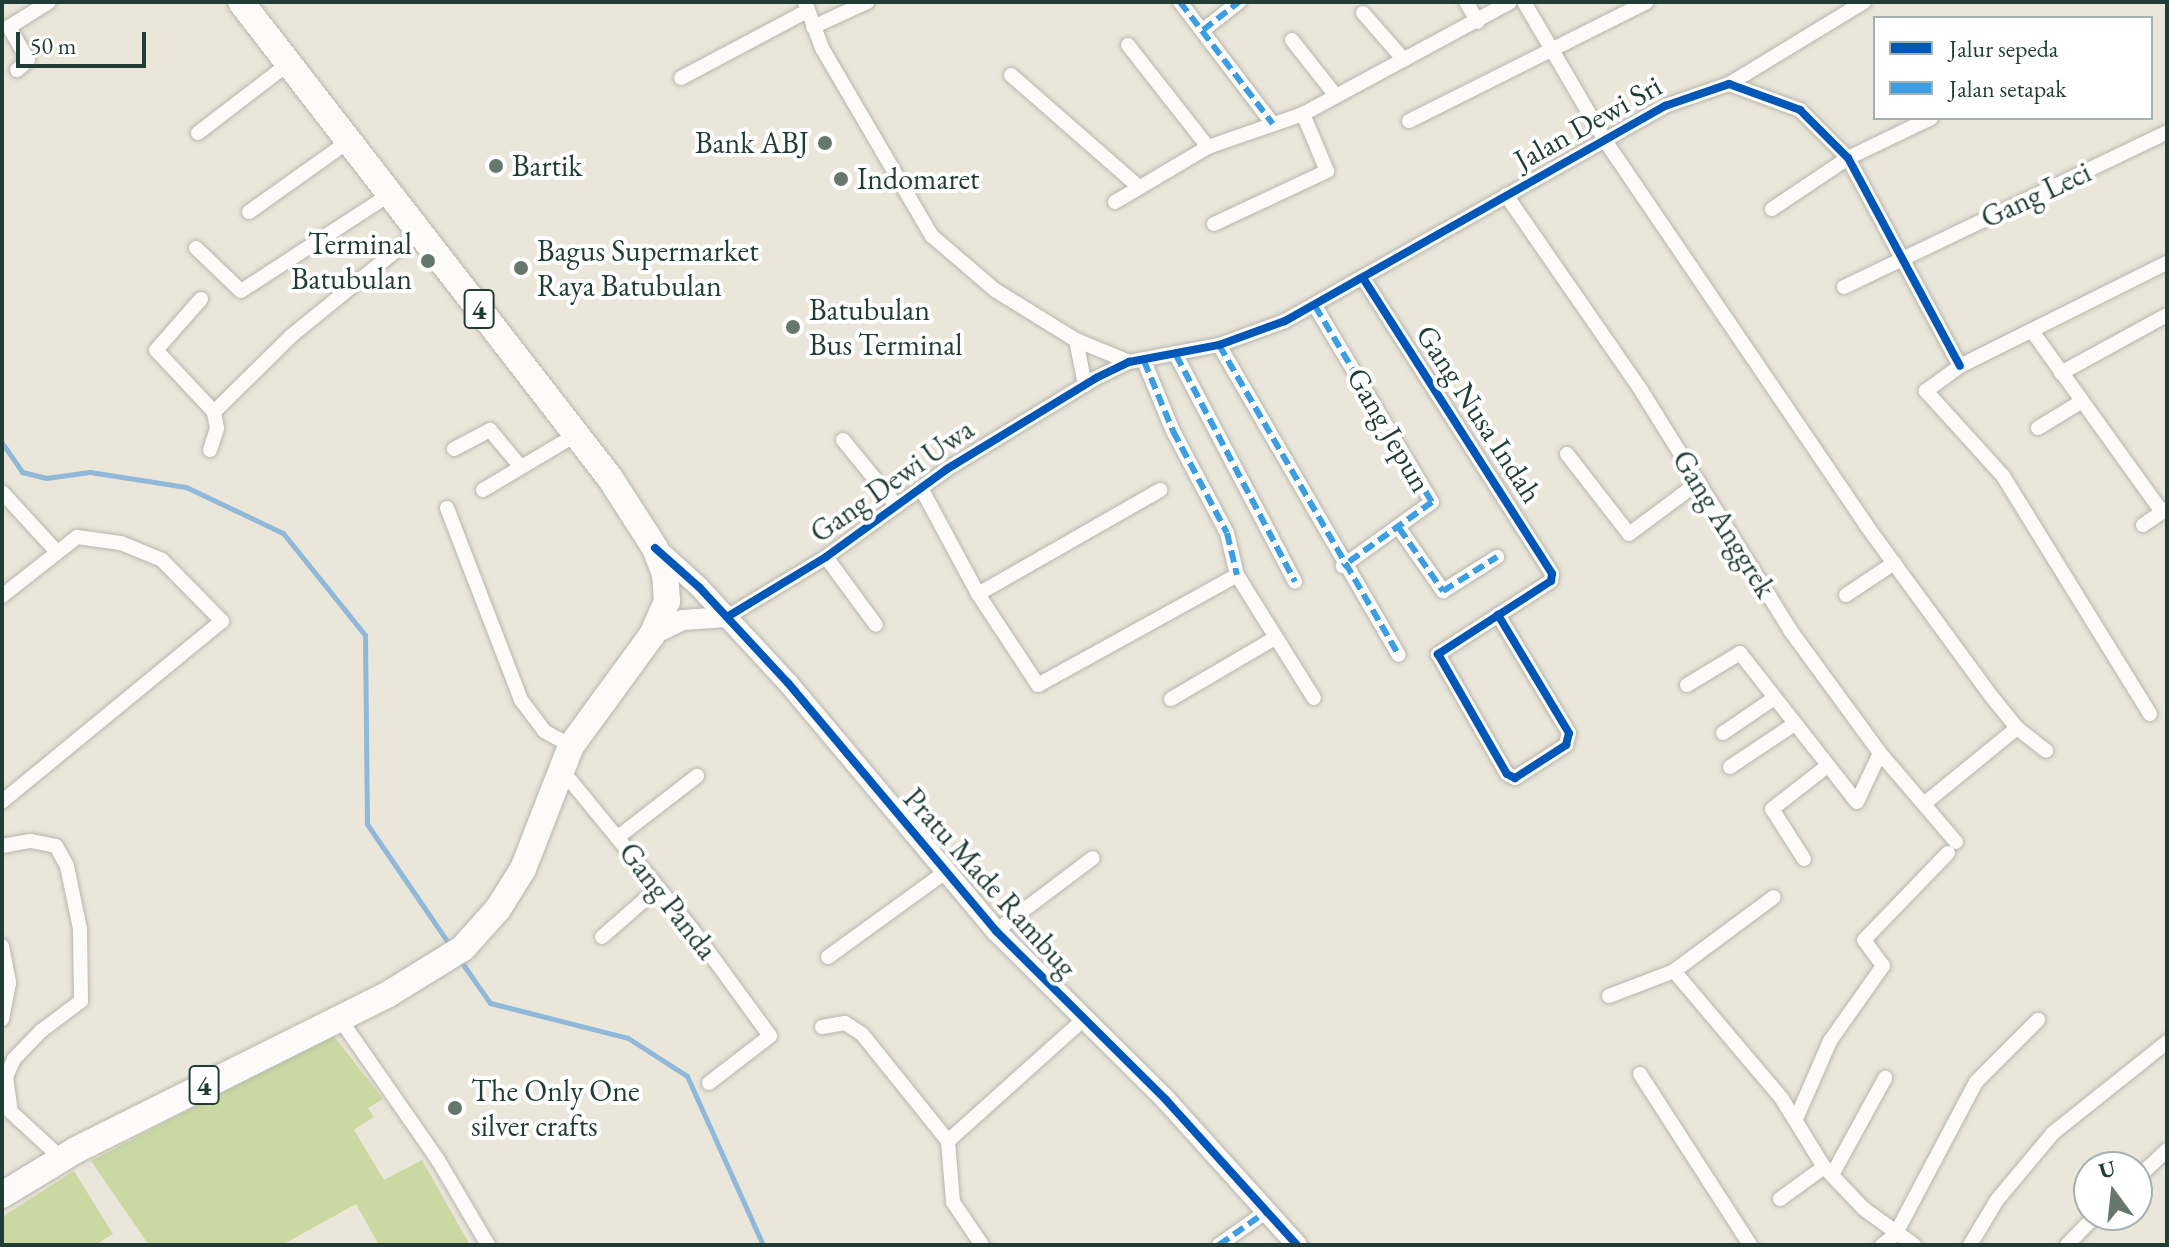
<!DOCTYPE html>
<html>
<head>
<meta charset="utf-8">
<style>
	body { margin:0 }
	#map { position:relative; width:2169px; height:1247px; overflow:hidden; background:#ebe6da; font-family:"EB Garamond",serif }
	div>[style] { position:absolute }
	[style*='--x'] { left:calc(var(--x)*1px); top:calc(var(--y)*1px); width:calc(var(--w)*1px); rotate:calc(var(--a)*1deg) }
	.green>* { inset:0; background:#cbd8a1 }
	.stream>* { height:5px; margin:-2.5px; padding:0 2.5px; transform-origin:2.5px; border-radius:2.5px; background:#8fb8d9 }
	.roads { filter:drop-shadow(0 0 2px #b6b6ad) drop-shadow(0 0 2px #b6b6ad) }
	.street>* { height:14px; margin:-7px; padding:0 7px; transform-origin:7px; border-radius:7px; background:#fcfbf9 }
	.secondary>* { height:20px; margin:-10px; padding:0 10px; transform-origin:10px; border-radius:10px; background:#fcfbf9 }
	.highway>* { height:26px; margin:-13px; padding:0 13px; transform-origin:13px; border-radius:13px; background:#fcfbf9 }
	.quiet>* { height:6px; margin-top:-3px; transform-origin:0; background:repeating-linear-gradient(90deg,#3c9ee2 0 12px,transparent 0 18px) }
	.cycleway>* { height:8px; margin:-4px; padding:0 4px; transform-origin:4px; border-radius:4px; background:#0057b8 }
	.dots>* { width:22px; height:22px; translate:-50% -50%; box-sizing:border-box; border:4px solid #fff; border-radius:50% }
	span { translate:-50% -50%; white-space:nowrap; text-align:center; line-height:1.15; -webkit-text-stroke:8px #fff; paint-order:stroke }
	.shield-label span { padding:2px 6px; background:#fff; border:2px solid; border-radius:6px; -webkit-text-stroke-width:0 }
	.shield-label { font-size:28px; color:#1f3d34; font-weight:700 }
	.street-label { font-size:30px; color:#1f3d34 }
	.poi-label { font-size:30px; color:#1f3d34 }
	.right { translate:-100% -50%; text-align:right }
	.left { translate:0 -50%; text-align:left }
	.frame { position:absolute; inset:0; border:4px solid #1f3d34; pointer-events:none }
	.legend { position:absolute; left:1873px; top:16px; width:280px; height:104px; box-sizing:border-box; background:#fff; border:2px solid #a5b1ae; margin:0; padding:10px 14px; list-style:none; font-size:24px; color:#1f3d34 }
	.legend li { display:flex; align-items:center; gap:16px; height:40px }
	.legend b { width:40px; border:2px solid #a5b1ae }
	.north { position:absolute; left:2073px; top:1151px; width:80px; height:80px; box-sizing:border-box; background:#fff; border:2px solid #a5b1ae; border-radius:50%; rotate:345deg; font-size:22px; font-weight:700; line-height:32px; text-align:center; color:#1f3d34 }
	.north::after { content:''; display:block; margin:auto; width:28px; height:36px; background:#66786e; clip-path:polygon(50% 0,100% 100%,50% 72%,0 100%) }
	.scale { position:absolute; left:16px; top:32px; width:130px; height:36px; box-sizing:border-box; border:4px solid #1f3d34; border-top:0; padding-left:10px; font-size:24px; line-height:28px; white-space:nowrap; color:#1f3d34; -webkit-text-stroke:6px #fff; paint-order:stroke }
</style>
</head>
<body>
<div id="map">
	<div class="green">
		<div style="clip-path:polygon(333px 1035px,383px 1099px,368px 1108px,374px 1117px,354px 1130px,384px 1180px,422px 1160px,470px 1245px,379px 1245px,356px 1204px,282px 1245px,149px 1245px,91px 1161px)"></div>
		<div style="clip-path:polygon(74px 1171px,113px 1234px,95px 1245px,2px 1245px,2px 1217px)"></div>
	</div>
	<div class="stream">
		<div style="--x:2;--y:443;--w:35;--a:55"></div>
		<div style="--x:22;--y:472;--w:25;--a:14"></div>
		<div style="--x:46;--y:478;--w:44;--a:-7.8"></div>
		<div style="--x:90;--y:472;--w:97;--a:8.9"></div>
		<div style="--x:186;--y:487;--w:107;--a:25.4"></div>
		<div style="--x:283;--y:533;--w:131;--a:51.2"></div>
		<div style="--x:365;--y:635;--w:189;--a:89.4"></div>
		<div style="--x:367;--y:824;--w:147;--a:55.6"></div>
		<div style="--x:460;--y:960;--w:52;--a:55.1"></div>
		<div style="--x:490;--y:1003;--w:142;--a:14.2"></div>
		<div style="--x:628;--y:1038;--w:70;--a:32.8"></div>
		<div style="--x:687;--y:1076;--w:185;--a:65.8"></div>
	</div>
	<div class="roads">
		<div class="street">
			<div style="--x:805;--y:2;--w:49;--a:69.7"></div>
			<div style="--x:822;--y:48;--w:218;--a:59.7"></div>
			<div style="--x:932;--y:236;--w:83;--a:40.6"></div>
			<div style="--x:995;--y:290;--w:95;--a:31.7"></div>
			<div style="--x:1076;--y:340;--w:57;--a:22.5"></div>
			<div style="--x:1180;--y:2;--w:153;--a:52.7"></div>
			<div style="--x:1466;--y:2;--w:23;--a:59"></div>
			<div style="--x:1524;--y:2;--w:159;--a:59.7"></div>
			<div style="--x:1604;--y:139;--w:467;--a:55.8"></div>
			<div style="--x:1866;--y:525;--w:213;--a:53.8"></div>
			<div style="--x:1992;--y:697;--w:40;--a:51"></div>
			<div style="--x:2017;--y:728;--w:37;--a:38"></div>
			<div style="--x:1363;--y:13;--w:62;--a:48.9"></div>
			<div style="--x:813;--y:27;--w:60;--a:-24.8"></div>
			<div style="--x:1203;--y:30;--w:46;--a:-37.9"></div>
			<div style="--x:1292;--y:40;--w:71;--a:51.8"></div>
			<div style="--x:1128;--y:45;--w:130;--a:51.9"></div>
			<div style="--x:17;--y:70;--w:15;--a:-42"></div>
			<div style="--x:28;--y:60;--w:38;--a:-120"></div>
			<div style="--x:9;--y:27;--w:47;--a:-32"></div>
			<div style="--x:1011;--y:75;--w:170;--a:41.2"></div>
			<div style="--x:681;--y:78;--w:143;--a:-28"></div>
			<div style="--x:1729;--y:84;--w:158;--a:-31.3"></div>
			<div style="--x:1409;--y:121;--w:266;--a:-26.6"></div>
			<div style="--x:198;--y:133;--w:113;--a:-37.5"></div>
			<div style="--x:1506;--y:195;--w:234;--a:55.3"></div>
			<div style="--x:1639;--y:387;--w:286;--a:58.1"></div>
			<div style="--x:1790;--y:630;--w:152;--a:53.8"></div>
			<div style="--x:1880;--y:753;--w:117;--a:49.5"></div>
			<div style="--x:1115;--y:202;--w:108;--a:-30.6"></div>
			<div style="--x:1208;--y:147;--w:101;--a:-19.2"></div>
			<div style="--x:1303;--y:114;--w:235;--a:-28.4"></div>
			<div style="--x:1772;--y:209;--w:92;--a:-33.9"></div>
			<div style="--x:1848;--y:158;--w:92;--a:-25.7"></div>
			<div style="--x:249;--y:212;--w:123;--a:-35.4"></div>
			<div style="--x:1214;--y:224;--w:125;--a:-25.1"></div>
			<div style="--x:1327;--y:171;--w:62;--a:-112.8"></div>
			<div style="--x:196;--y:248;--w:62;--a:43.7"></div>
			<div style="--x:241;--y:291;--w:176;--a:-33"></div>
			<div style="--x:1363;--y:278;--w:351;--a:57.4"></div>
			<div style="--x:1552;--y:574;--w:7;--a:98"></div>
			<div style="--x:1551;--y:581;--w:135;--a:147.1"></div>
			<div style="--x:1438;--y:654;--w:138;--a:60.1"></div>
			<div style="--x:1507;--y:774;--w:9;--a:27"></div>
			<div style="--x:1515;--y:778;--w:61;--a:-32.9"></div>
			<div style="--x:1566;--y:745;--w:12;--a:-76"></div>
			<div style="--x:1569;--y:733;--w:138;--a:-121"></div>
			<div style="--x:1844;--y:287;--w:358;--a:-25.6"></div>
			<div style="--x:201;--y:299;--w:68;--a:131.4"></div>
			<div style="--x:156;--y:350;--w:85;--a:46.9"></div>
			<div style="--x:214;--y:412;--w:108;--a:-44.6"></div>
			<div style="--x:291;--y:336;--w:166;--a:-39.1"></div>
			<div style="--x:1315;--y:306;--w:228;--a:59.2"></div>
			<div style="--x:1432;--y:502;--w:110;--a:144.3"></div>
			<div style="--x:2032;--y:331;--w:223;--a:54.3"></div>
			<div style="--x:1076;--y:340;--w:46;--a:78.7"></div>
			<div style="--x:1219;--y:345;--w:358;--a:59.9"></div>
			<div style="--x:1176;--y:355;--w:256;--a:62.3"></div>
			<div style="--x:1144;--y:361;--w:76;--a:67.5"></div>
			<div style="--x:1173;--y:431;--w:115;--a:62.1"></div>
			<div style="--x:1227;--y:533;--w:43;--a:76.6"></div>
			<div style="--x:2061;--y:373;--w:121;--a:-28.7"></div>
			<div style="--x:2038;--y:428;--w:50;--a:-31.2"></div>
			<div style="--x:843;--y:440;--w:85;--a:50.7"></div>
			<div style="--x:454;--y:449;--w:41;--a:-27.8"></div>
			<div style="--x:490;--y:430;--w:47;--a:50.2"></div>
			<div style="--x:210;--y:450;--w:23;--a:-72"></div>
			<div style="--x:217;--y:428;--w:16;--a:-101"></div>
			<div style="--x:1567;--y:454;--w:101;--a:52.2"></div>
			<div style="--x:1629;--y:534;--w:87;--a:-36.6"></div>
			<div style="--x:921;--y:488;--w:120;--a:61.7"></div>
			<div style="--x:978;--y:594;--w:210;--a:-29.7"></div>
			<div style="--x:483;--y:490;--w:109;--a:-30.8"></div>
			<div style="--x:2;--y:492;--w:80;--a:47.5"></div>
			<div style="--x:447;--y:508;--w:206;--a:68.9"></div>
			<div style="--x:521;--y:700;--w:39;--a:53"></div>
			<div style="--x:544;--y:731;--w:31;--a:29"></div>
			<div style="--x:2143;--y:525;--w:29;--a:-34"></div>
			<div style="--x:1399;--y:528;--w:77;--a:55.1"></div>
			<div style="--x:1443;--y:591;--w:64;--a:-32.2"></div>
			<div style="--x:826;--y:557;--w:84;--a:53.7"></div>
			<div style="--x:978;--y:594;--w:109;--a:56.6"></div>
			<div style="--x:1038;--y:685;--w:227;--a:-28.9"></div>
			<div style="--x:1237;--y:575;--w:145;--a:58"></div>
			<div style="--x:1846;--y:595;--w:58;--a:-33.7"></div>
			<div style="--x:2;--y:596;--w:95;--a:-38.2"></div>
			<div style="--x:77;--y:537;--w:44;--a:7.8"></div>
			<div style="--x:121;--y:543;--w:44;--a:22.5"></div>
			<div style="--x:162;--y:560;--w:86;--a:45.5"></div>
			<div style="--x:222;--y:621;--w:285;--a:140.6"></div>
			<div style="--x:727;--y:617;--w:116;--a:-31.2"></div>
			<div style="--x:826;--y:557;--w:150;--a:-36"></div>
			<div style="--x:947;--y:469;--w:175;--a:-31.4"></div>
			<div style="--x:1096;--y:378;--w:37;--a:-26"></div>
			<div style="--x:1129;--y:362;--w:92;--a:-10.7"></div>
			<div style="--x:1219;--y:345;--w:70;--a:-20"></div>
			<div style="--x:1285;--y:321;--w:437;--a:-29.5"></div>
			<div style="--x:1665;--y:106;--w:68;--a:-19"></div>
			<div style="--x:1729;--y:84;--w:76;--a:20.1"></div>
			<div style="--x:1800;--y:110;--w:68;--a:45"></div>
			<div style="--x:1848;--y:158;--w:236;--a:61.7"></div>
			<div style="--x:1687;--y:685;--w:62;--a:-31.1"></div>
			<div style="--x:1740;--y:653;--w:189;--a:51.9"></div>
			<div style="--x:1857;--y:802;--w:54;--a:-64.9"></div>
			<div style="--x:1171;--y:699;--w:121;--a:-30.4"></div>
			<div style="--x:2150;--y:714;--w:280;--a:-121.7"></div>
			<div style="--x:2003;--y:476;--w:115;--a:-132.2"></div>
			<div style="--x:1926;--y:391;--w:42;--a:-36.3"></div>
			<div style="--x:1960;--y:366;--w:231;--a:-26.5"></div>
			<div style="--x:1723;--y:733;--w:60;--a:-34.2"></div>
			<div style="--x:1730;--y:767;--w:76;--a:-33.7"></div>
			<div style="--x:561;--y:769;--w:207;--a:50.7"></div>
			<div style="--x:692;--y:929;--w:132;--a:53.9"></div>
			<div style="--x:770;--y:1036;--w:77;--a:142.4"></div>
			<div style="--x:1924;--y:804;--w:120;--a:-39.3"></div>
			<div style="--x:618;--y:837;--w:100;--a:-37.7"></div>
			<div style="--x:2;--y:846;--w:29;--a:-10"></div>
			<div style="--x:31;--y:841;--w:25;--a:11"></div>
			<div style="--x:56;--y:846;--w:23;--a:61"></div>
			<div style="--x:67;--y:866;--w:64;--a:78.3"></div>
			<div style="--x:80;--y:929;--w:72;--a:89.2"></div>
			<div style="--x:81;--y:1001;--w:50;--a:143.1"></div>
			<div style="--x:41;--y:1031;--w:39;--a:134"></div>
			<div style="--x:14;--y:1059;--w:20;--a:114"></div>
			<div style="--x:6;--y:1077;--w:35;--a:82"></div>
			<div style="--x:11;--y:1112;--w:68;--a:42.6"></div>
			<div style="--x:1804;--y:859;--w:59;--a:-122.6"></div>
			<div style="--x:1772;--y:809;--w:68;--a:-37.9"></div>
			<div style="--x:996;--y:931;--w:121;--a:-37"></div>
			<div style="--x:602;--y:937;--w:74;--a:-41.2"></div>
			<div style="--x:2;--y:946;--w:38;--a:79"></div>
			<div style="--x:9;--y:983;--w:37;--a:101"></div>
			<div style="--x:828;--y:957;--w:143;--a:-35.9"></div>
			<div style="--x:1674;--y:971;--w:167;--a:49.8"></div>
			<div style="--x:1782;--y:1099;--w:80;--a:58.3"></div>
			<div style="--x:1824;--y:1167;--w:58;--a:46.4"></div>
			<div style="--x:1864;--y:1209;--w:62;--a:35.8"></div>
			<div style="--x:1609;--y:996;--w:70;--a:-21"></div>
			<div style="--x:1674;--y:971;--w:124;--a:-36.5"></div>
			<div style="--x:340;--y:1019;--w:172;--a:55.2"></div>
			<div style="--x:438;--y:1160;--w:99;--a:59.5"></div>
			<div style="--x:822;--y:1027;--w:23;--a:-10"></div>
			<div style="--x:845;--y:1023;--w:20;--a:33"></div>
			<div style="--x:862;--y:1034;--w:137;--a:51.2"></div>
			<div style="--x:1640;--y:1074;--w:203;--a:57.2"></div>
			<div style="--x:1796;--y:1119;--w:85;--a:-66.4"></div>
			<div style="--x:1830;--y:1041;--w:92;--a:-54.8"></div>
			<div style="--x:1883;--y:966;--w:32;--a:-126"></div>
			<div style="--x:1864;--y:940;--w:121;--a:-46"></div>
			<div style="--x:1832;--y:1175;--w:111;--a:-61.3"></div>
			<div style="--x:2137;--y:1178;--w:41;--a:-43"></div>
			<div style="--x:1780;--y:1199;--w:54;--a:-36"></div>
			<div style="--x:982;--y:1245;--w:52;--a:-124"></div>
			<div style="--x:953;--y:1202;--w:61;--a:-94.7"></div>
			<div style="--x:948;--y:1141;--w:181;--a:-41.9"></div>
			<div style="--x:1219;--y:1245;--w:59;--a:-35.3"></div>
			<div style="--x:1882;--y:1245;--w:16;--a:-38"></div>
			<div style="--x:1895;--y:1235;--w:173;--a:-62.1"></div>
			<div style="--x:1976;--y:1082;--w:88;--a:-45"></div>
			<div style="--x:1970;--y:1245;--w:52;--a:-59"></div>
			<div style="--x:1997;--y:1200;--w:87;--a:-50.1"></div>
			<div style="--x:2053;--y:1133;--w:146;--a:-38.6"></div>
			<div style="--x:2067;--y:1245;--w:42;--a:-46"></div>
		</div>
		<div class="secondary">
			<div style="--x:656;--y:548;--w:58;--a:42.2"></div>
			<div style="--x:699;--y:587;--w:131;--a:47.2"></div>
			<div style="--x:788;--y:683;--w:324;--a:50"></div>
			<div style="--x:996;--y:931;--w:240;--a:44.8"></div>
			<div style="--x:1166;--y:1100;--w:195;--a:47.9"></div>
			<div style="--x:652;--y:635;--w:34;--a:-26"></div>
			<div style="--x:683;--y:620;--w:44;--a:-3.9"></div>
		</div>
		<div class="highway">
			<div style="--x:2;--y:1195;--w:87;--a:-31.3"></div>
			<div style="--x:76;--y:1150;--w:347;--a:-26.5"></div>
			<div style="--x:387;--y:995;--w:89;--a:-31.7"></div>
			<div style="--x:463;--y:948;--w:52;--a:-48.1"></div>
			<div style="--x:498;--y:909;--w:47;--a:-58"></div>
			<div style="--x:523;--y:869;--w:132;--a:-68.7"></div>
			<div style="--x:571;--y:746;--w:137;--a:-53.9"></div>
			<div style="--x:652;--y:635;--w:37;--a:-66"></div>
			<div style="--x:667;--y:601;--w:27;--a:-94"></div>
			<div style="--x:665;--y:574;--w:28;--a:-111"></div>
			<div style="--x:655;--y:548;--w:83;--a:-122.7"></div>
			<div style="--x:610;--y:478;--w:602;--a:-127.78"></div>
		</div>
	</div>
	<div class="quiet">
		<div style="--x:1180;--y:2;--w:153;--a:52.7"></div>
		<div style="--x:1203;--y:30;--w:46;--a:-37.9"></div>
		<div style="--x:1315;--y:306;--w:228;--a:59.2"></div>
		<div style="--x:1432;--y:502;--w:110;--a:144.3"></div>
		<div style="--x:1219;--y:345;--w:358;--a:59.9"></div>
		<div style="--x:1176;--y:355;--w:256;--a:62.3"></div>
		<div style="--x:1144;--y:361;--w:76;--a:67.5"></div>
		<div style="--x:1173;--y:431;--w:115;--a:62.1"></div>
		<div style="--x:1227;--y:533;--w:43;--a:76.6"></div>
		<div style="--x:1399;--y:528;--w:77;--a:55.1"></div>
		<div style="--x:1443;--y:591;--w:64;--a:-32.2"></div>
		<div style="--x:1219;--y:1245;--w:59;--a:-35.3"></div>
	</div>
	<div class="cycleway">
		<div style="--x:1363;--y:278;--w:351;--a:57.4"></div>
		<div style="--x:1552;--y:574;--w:7;--a:98"></div>
		<div style="--x:1551;--y:581;--w:135;--a:147.1"></div>
		<div style="--x:1438;--y:654;--w:138;--a:60.1"></div>
		<div style="--x:1507;--y:774;--w:9;--a:27"></div>
		<div style="--x:1515;--y:778;--w:61;--a:-32.9"></div>
		<div style="--x:1566;--y:745;--w:12;--a:-76"></div>
		<div style="--x:1569;--y:733;--w:138;--a:-121"></div>
		<div style="--x:655;--y:548;--w:59;--a:41.6"></div>
		<div style="--x:699;--y:587;--w:131;--a:47.2"></div>
		<div style="--x:788;--y:683;--w:324;--a:50"></div>
		<div style="--x:996;--y:931;--w:240;--a:44.8"></div>
		<div style="--x:1166;--y:1100;--w:195;--a:47.9"></div>
		<div style="--x:727;--y:617;--w:116;--a:-31.2"></div>
		<div style="--x:826;--y:557;--w:150;--a:-36"></div>
		<div style="--x:947;--y:469;--w:175;--a:-31.4"></div>
		<div style="--x:1096;--y:378;--w:37;--a:-26"></div>
		<div style="--x:1129;--y:362;--w:92;--a:-10.7"></div>
		<div style="--x:1219;--y:345;--w:70;--a:-20"></div>
		<div style="--x:1285;--y:321;--w:437;--a:-29.5"></div>
		<div style="--x:1665;--y:106;--w:68;--a:-19"></div>
		<div style="--x:1729;--y:84;--w:76;--a:20.1"></div>
		<div style="--x:1800;--y:110;--w:68;--a:45"></div>
		<div style="--x:1848;--y:158;--w:236;--a:61.7"></div>
	</div>
	<div class="dots">
		<div style="left:825px;top:143px;background:#66786e"></div>
		<div style="left:496px;top:166px;background:#66786e"></div>
		<div style="left:841px;top:179px;background:#66786e"></div>
		<div style="left:428px;top:261px;background:#66786e"></div>
		<div style="left:521px;top:268px;background:#66786e"></div>
		<div style="left:793px;top:327px;background:#66786e"></div>
		<div style="left:455px;top:1108px;background:#66786e"></div>
	</div>
	<div class="shield-label">
		<span style="left:479px;top:309px">4</span>
		<span style="left:204px;top:1085px">4</span>
	</div>
	<div class="street-label">
		<span style="left:1588px;top:123px;rotate:-29deg">Jalan Dewi Sri</span>
		<span style="left:2036px;top:195px;rotate:-25deg">Gang Leci</span>
		<span style="left:1479px;top:414px;rotate:57deg">Gang Nusa Indah</span>
		<span style="left:1389px;top:430px;rotate:60deg">Gang Jepun</span>
		<span style="left:892px;top:481px;rotate:-35deg">Gang Dewi Uwa</span>
		<span style="left:1724px;top:524px;rotate:58deg">Gang Anggrek</span>
		<span style="left:990px;top:883px;rotate:48deg">Pratu Made Rambug</span>
		<span style="left:668px;top:901px;rotate:52deg">Gang Panda</span>
	</div>
	<div class="poi-label">
		<span class="right" style="left:809px;top:143px">Bank ABJ</span>
		<span class="left" style="left:512px;top:166px">Bartik</span>
		<span class="left" style="left:857px;top:179px">Indomaret</span>
		<span class="right" style="left:412px;top:261px">Terminal<br>Batubulan</span>
		<span class="left" style="left:537px;top:268px">Bagus Supermarket<br>Raya Batubulan</span>
		<span class="left" style="left:809px;top:327px">Batubulan<br>Bus Terminal</span>
		<span class="left" style="left:471px;top:1108px">The Only One<br>silver crafts</span>
	</div>
	<div class="frame"></div>
	<ul class="legend">
	<li><b style="height:10px;background:#0057b8"></b>Jalur sepeda</li>
	<li><b style="height:10px;background:#3c9ee2"></b>Jalan setapak</li>
	</ul>
	<div class="north">U</div>
	<div class="scale">50 m</div>
</div>
</body>
</html>
